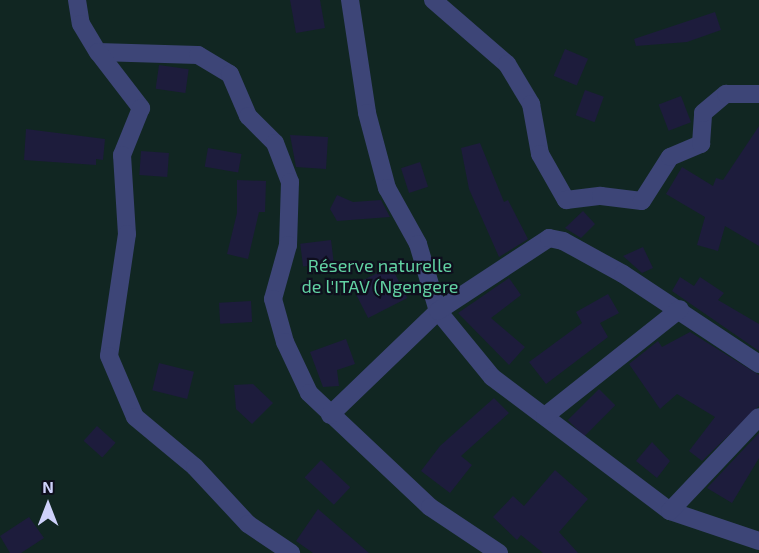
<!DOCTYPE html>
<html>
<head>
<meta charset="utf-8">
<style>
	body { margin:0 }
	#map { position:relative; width:759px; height:553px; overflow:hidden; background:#0e0e1d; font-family:"Exo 2",sans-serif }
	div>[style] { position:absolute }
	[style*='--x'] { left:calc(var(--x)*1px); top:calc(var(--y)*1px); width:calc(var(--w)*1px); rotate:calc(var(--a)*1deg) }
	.green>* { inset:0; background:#112622; transform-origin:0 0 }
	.building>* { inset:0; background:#1d1c3c; transform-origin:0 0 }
	.minor>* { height:18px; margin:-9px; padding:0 9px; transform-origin:9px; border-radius:9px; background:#3d4577 }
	span { translate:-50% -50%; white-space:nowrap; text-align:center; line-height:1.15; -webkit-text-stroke:4.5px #0e0e1d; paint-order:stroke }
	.park-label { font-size:18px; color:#62d2a3 }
	.north { position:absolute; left:18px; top:475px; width:60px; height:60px; -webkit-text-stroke:4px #0e0e1d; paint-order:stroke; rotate:0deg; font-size:16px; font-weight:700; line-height:24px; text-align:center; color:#ced1fa }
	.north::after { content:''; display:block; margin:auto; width:21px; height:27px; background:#ced1fa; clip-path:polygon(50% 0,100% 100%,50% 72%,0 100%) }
</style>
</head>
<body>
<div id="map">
	<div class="green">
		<div style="left:0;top:0;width:759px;height:553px"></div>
	</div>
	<div class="building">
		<div style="clip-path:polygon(290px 0,320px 0,325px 28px,296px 33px)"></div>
		<div style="clip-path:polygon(715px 12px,721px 30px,687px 42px,636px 46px,634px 39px)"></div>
		<div style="left:565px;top:49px;width:25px;height:29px;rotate:23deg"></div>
		<div style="left:159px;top:65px;width:30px;height:24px;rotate:8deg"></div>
		<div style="left:585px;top:90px;width:20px;height:27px;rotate:20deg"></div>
		<div style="left:681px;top:96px;width:28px;height:24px;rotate:69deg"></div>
		<div style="clip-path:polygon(759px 126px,759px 246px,725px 226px,718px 251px,697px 245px,705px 217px,666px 194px,682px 167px,713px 186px,716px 178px,723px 180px)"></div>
		<div style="clip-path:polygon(26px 129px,105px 139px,103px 160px,96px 159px,96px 165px,24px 160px)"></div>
		<div style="clip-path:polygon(290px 135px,328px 137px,326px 169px,296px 167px)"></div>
		<div style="clip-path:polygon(480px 143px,504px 202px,508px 200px,528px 239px,499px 257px,469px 189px,461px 148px)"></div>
		<div style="left:208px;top:148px;width:34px;height:19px;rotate:10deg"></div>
		<div style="left:141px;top:151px;width:28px;height:24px;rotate:4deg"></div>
		<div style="left:420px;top:162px;width:26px;height:20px;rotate:72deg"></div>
		<div style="clip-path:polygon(237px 180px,266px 181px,265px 212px,259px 212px,248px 259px,227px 254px,237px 213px)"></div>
		<div style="clip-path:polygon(337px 195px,353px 202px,381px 200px,390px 217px,337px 221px,330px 209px)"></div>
		<div style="clip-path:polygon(583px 211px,595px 224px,581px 238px,565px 228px)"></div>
		<div style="left:331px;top:240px;width:23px;height:31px;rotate:83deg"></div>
		<div style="clip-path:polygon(643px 247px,653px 268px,642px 273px,623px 256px)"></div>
		<div style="left:391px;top:266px;width:36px;height:44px;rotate:63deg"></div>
		<div style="clip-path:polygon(680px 277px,694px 286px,700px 277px,724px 293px,718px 300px,759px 324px,759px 351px,672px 291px)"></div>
		<div style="clip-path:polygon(509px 278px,521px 295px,491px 318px,525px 347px,509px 365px,458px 313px)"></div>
		<div style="clip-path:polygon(608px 294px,619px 313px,600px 323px,608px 337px,546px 384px,529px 362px,582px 323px,576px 312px)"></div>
		<div style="left:251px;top:301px;width:21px;height:32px;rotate:87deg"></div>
		<div style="clip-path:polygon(690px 332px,759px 375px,759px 406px,702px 461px,689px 451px,715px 417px,677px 394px,660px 409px,629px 364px,658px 341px,662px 347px)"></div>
		<div style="clip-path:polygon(346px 339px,355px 364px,337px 370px,339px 386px,323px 387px,310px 352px)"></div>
		<div style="left:159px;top:363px;width:36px;height:28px;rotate:14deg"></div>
		<div style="clip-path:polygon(253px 384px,273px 403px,252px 424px,236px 409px,234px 385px)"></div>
		<div style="left:599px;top:389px;width:23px;height:44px;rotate:45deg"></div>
		<div style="clip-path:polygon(494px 398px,509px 413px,461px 456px,472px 465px,450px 493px,421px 471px,440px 446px)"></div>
		<div style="left:97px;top:426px;width:25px;height:20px;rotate:42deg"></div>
		<div style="clip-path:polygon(759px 433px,759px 458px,732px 503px,707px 488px)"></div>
		<div style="clip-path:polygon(652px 442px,670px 461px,657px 478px,636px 461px)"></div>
		<div style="left:321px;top:460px;width:40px;height:24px;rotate:43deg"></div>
		<div style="clip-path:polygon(555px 470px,588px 499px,559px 532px,578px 553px,543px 553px,521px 535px,517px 540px,493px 517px,513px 496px,524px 506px)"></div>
		<div style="clip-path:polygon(318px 509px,369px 553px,313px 553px,296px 541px)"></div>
		<div style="clip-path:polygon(29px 517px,44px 538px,21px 553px,10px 553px,0 536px)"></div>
	</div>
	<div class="minor">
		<div style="--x:77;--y:0;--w:24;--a:81"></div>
		<div style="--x:81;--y:24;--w:33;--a:59"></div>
		<div style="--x:98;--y:52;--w:100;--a:1.7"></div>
		<div style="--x:198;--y:55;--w:37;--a:31"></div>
		<div style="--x:230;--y:74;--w:46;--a:66.8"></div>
		<div style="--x:248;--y:116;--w:38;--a:45"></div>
		<div style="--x:275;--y:143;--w:42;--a:69"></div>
		<div style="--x:290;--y:182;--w:63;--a:91.8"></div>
		<div style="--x:288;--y:245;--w:56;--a:105.5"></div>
		<div style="--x:273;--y:299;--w:45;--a:74.4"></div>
		<div style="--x:285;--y:342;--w:56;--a:64.8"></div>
		<div style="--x:309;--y:393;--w:166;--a:43.3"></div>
		<div style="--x:430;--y:507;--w:83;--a:33.7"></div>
		<div style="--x:350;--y:0;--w:114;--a:81.4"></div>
		<div style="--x:367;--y:113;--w:78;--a:75.1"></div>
		<div style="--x:387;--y:188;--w:64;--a:61"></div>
		<div style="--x:418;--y:244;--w:70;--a:73.4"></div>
		<div style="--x:438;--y:311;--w:85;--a:50.7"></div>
		<div style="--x:492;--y:377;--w:223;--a:37"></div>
		<div style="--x:670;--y:511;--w:94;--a:18.6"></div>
		<div style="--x:433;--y:0;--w:98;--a:40.9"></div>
		<div style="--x:507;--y:64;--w:47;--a:59"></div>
		<div style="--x:531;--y:104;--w:51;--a:79.8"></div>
		<div style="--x:540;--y:154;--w:53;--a:60.5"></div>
		<div style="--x:566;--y:200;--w:35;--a:-7"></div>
		<div style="--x:601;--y:196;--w:41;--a:7"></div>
		<div style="--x:642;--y:201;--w:52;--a:-57.5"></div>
		<div style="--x:670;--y:157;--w:34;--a:-23"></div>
		<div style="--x:701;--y:144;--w:31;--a:-86"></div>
		<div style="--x:703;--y:113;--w:30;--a:-40"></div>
		<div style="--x:726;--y:94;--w:33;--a:0"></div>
		<div style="--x:98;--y:52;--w:71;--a:52.5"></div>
		<div style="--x:141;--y:108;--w:51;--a:112"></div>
		<div style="--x:122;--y:155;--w:79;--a:86.4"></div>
		<div style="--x:127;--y:234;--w:123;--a:98.4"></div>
		<div style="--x:109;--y:356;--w:66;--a:66.9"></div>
		<div style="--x:135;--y:417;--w:78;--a:39.8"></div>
		<div style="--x:195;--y:467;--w:78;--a:47.1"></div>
		<div style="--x:248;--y:524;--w:52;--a:34"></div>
		<div style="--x:330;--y:415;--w:150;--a:-43.9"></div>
		<div style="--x:438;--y:311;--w:133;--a:-33.3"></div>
		<div style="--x:549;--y:238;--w:14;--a:12"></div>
		<div style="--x:563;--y:241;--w:68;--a:28.8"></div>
		<div style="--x:623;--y:274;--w:163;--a:33.5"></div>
		<div style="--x:545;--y:416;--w:172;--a:-38.4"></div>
		<div style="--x:670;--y:511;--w:129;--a:-46.6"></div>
	</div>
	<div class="park-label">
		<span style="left:380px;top:276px">Réserve naturelle<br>de l'ITAV (Ngengere</span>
	</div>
	<div class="north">N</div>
</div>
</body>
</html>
